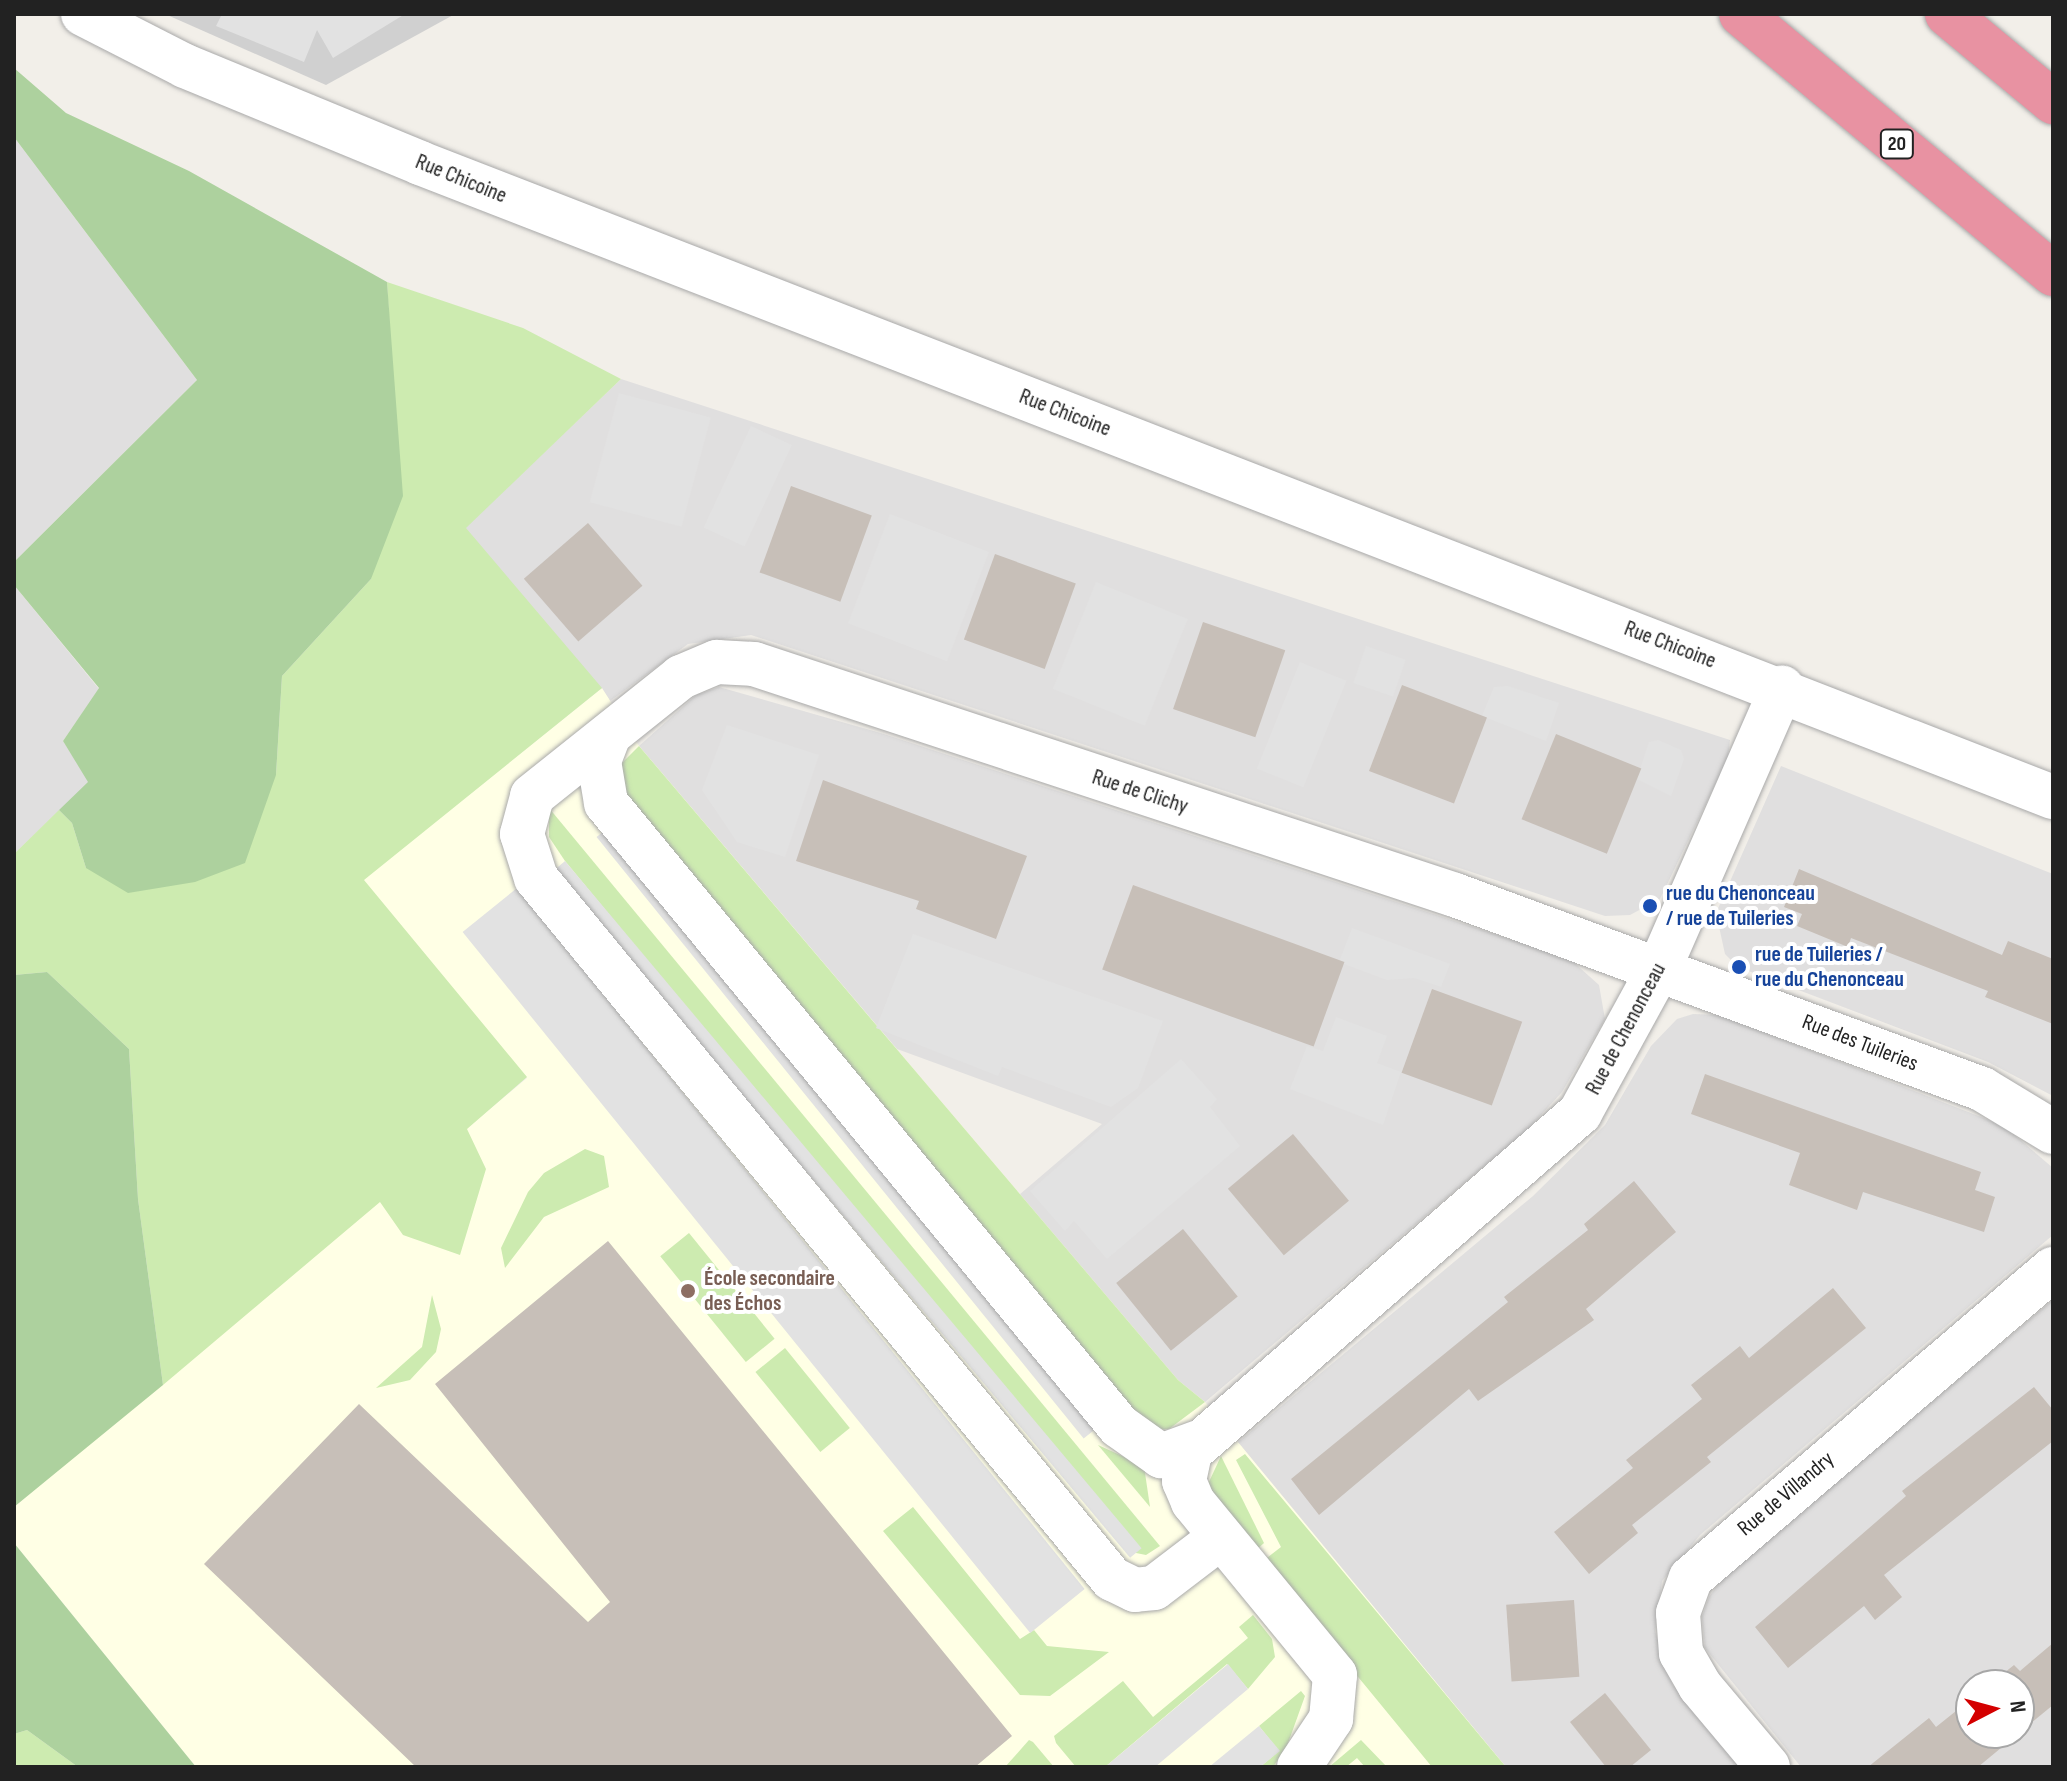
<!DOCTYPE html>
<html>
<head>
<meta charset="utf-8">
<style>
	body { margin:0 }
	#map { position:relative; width:2067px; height:1781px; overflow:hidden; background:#f2efe9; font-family:"Sofia Sans Condensed",sans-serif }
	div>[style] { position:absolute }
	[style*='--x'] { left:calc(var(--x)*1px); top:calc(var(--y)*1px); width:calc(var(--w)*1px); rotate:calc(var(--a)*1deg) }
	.residential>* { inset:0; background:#e0dfdf }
	.education>* { inset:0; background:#ffffe5 }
	.religious>* { inset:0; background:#d0d0d0 }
	.grass>* { inset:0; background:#cdebb0; transform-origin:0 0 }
	.forest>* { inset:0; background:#add19e }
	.parking>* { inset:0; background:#e2e2e2; transform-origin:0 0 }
	.building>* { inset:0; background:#c7bfb8; transform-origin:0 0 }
	.roads { filter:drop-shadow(0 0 2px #a9a9a9) drop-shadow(0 0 2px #a9a9a9) }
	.minor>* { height:44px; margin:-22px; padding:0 22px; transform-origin:22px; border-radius:22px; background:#fff }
	.highway>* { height:44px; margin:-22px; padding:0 22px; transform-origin:22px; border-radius:22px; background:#e892a2 }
	.dots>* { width:22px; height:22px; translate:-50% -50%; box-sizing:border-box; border:4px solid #fff; border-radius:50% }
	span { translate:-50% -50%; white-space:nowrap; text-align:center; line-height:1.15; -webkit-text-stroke:8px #fff; paint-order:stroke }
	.shield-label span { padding:2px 6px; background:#fff; border:2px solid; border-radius:6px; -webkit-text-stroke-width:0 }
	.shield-label { font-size:20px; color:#222; font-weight:700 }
	.street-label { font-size:22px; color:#222 }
	.transit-label { font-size:22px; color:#164399; font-weight:700 }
	.left { translate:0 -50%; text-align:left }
	.education-label { font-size:22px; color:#785e54; font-weight:700 }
	.frame { position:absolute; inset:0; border:16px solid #222; pointer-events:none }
	.north { position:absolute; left:1955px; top:1669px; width:80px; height:80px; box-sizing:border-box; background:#fff; border:2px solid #a7a7a7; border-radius:50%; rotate:84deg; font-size:22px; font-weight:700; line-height:32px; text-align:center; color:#222 }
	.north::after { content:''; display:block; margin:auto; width:28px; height:36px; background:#d40000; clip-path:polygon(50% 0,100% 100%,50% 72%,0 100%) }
</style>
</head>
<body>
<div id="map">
	<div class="residential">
		<div style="clip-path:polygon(14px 137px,197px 380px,14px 562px)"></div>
		<div style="clip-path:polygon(621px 379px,1730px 740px,1728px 758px,1660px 899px,1630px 915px,1605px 916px,751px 635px,688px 644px,610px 701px,465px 528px)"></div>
		<div style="clip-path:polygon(14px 585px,99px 689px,63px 741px,89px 782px,14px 854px)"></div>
		<div style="clip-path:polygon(719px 687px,884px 734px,1570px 959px,1599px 985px,1605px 1019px,1562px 1092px,1528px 1129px,1205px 1402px,1178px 1381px,1019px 1195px,1102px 1124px,897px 1049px,639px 746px,696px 695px)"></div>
		<div style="clip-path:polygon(1781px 766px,2053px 874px,2053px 1096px,1988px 1062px,1738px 967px,1725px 954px,1716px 913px)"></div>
		<div style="clip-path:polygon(1693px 1014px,1720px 1015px,2004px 1126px,2053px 1168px,2053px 1235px,1700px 1535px,1662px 1581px,1655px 1631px,1672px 1684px,1741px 1767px,1506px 1767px,1236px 1444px,1533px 1196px,1605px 1125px,1651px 1046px,1677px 1019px)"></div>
		<div style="clip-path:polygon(evenodd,2053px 1300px,2053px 1767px,1801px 1767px,1705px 1648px,1702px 1617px,1709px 1597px,1724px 1576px,2053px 1300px,1971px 1685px,2019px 1685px,2019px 1733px,1971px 1733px,1971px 1685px)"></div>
	</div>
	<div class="education">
		<div style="clip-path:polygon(602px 688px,639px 746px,1178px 1380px,1205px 1402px,1506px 1767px,196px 1767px,14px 1543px,14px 1507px,527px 1078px,363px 880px)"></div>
	</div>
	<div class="religious">
		<div style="clip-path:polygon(165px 14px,455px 14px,326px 85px)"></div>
	</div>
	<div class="grass">
		<div style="clip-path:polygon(387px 282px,523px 328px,621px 379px,466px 528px,602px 688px,364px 880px,527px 1077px,467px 1129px,486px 1169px,460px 1255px,403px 1235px,380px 1202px,163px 1385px,138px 1199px,129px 1049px,47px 972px,14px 975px,14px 854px,59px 810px,72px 823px,86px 868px,276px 775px,282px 676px,371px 579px,392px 368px)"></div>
		<div style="clip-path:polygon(639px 746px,1178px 1380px,1205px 1402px,1169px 1429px,1146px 1430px,633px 817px,617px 768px)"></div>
		<div style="clip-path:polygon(549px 808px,1160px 1546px,1146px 1555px,1136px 1553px,565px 861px,549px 837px)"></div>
		<div style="clip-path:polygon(585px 1149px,604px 1156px,609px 1187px,544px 1217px,505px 1268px,501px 1248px,528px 1192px,544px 1173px)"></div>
		<div style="left:689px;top:1233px;width:136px;height:37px;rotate:51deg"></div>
		<div style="clip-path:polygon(432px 1295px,441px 1329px,436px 1352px,410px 1380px,376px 1388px,422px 1347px)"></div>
		<div style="left:785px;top:1348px;width:103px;height:38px;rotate:51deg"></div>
		<div style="clip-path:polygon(1098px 1445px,1144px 1466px,1150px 1507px)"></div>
		<div style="clip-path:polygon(1245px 1454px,1506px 1767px,1432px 1767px,1263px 1561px,1281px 1547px,1236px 1460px)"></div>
		<div style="clip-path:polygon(1221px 1456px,1264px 1543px,1255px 1551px,1217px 1505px,1208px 1484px)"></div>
		<div style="clip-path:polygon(913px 1507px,1020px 1639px,1034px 1630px,1047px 1646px,1109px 1652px,1050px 1696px,1020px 1695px,883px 1531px)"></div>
		<div style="clip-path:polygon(1253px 1615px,1272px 1639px,1275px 1657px,1248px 1689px,1227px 1664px,1105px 1767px,1076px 1767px,1056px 1743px,1054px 1736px,1123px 1681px,1153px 1717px,1248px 1638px,1239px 1627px)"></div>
		<div style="clip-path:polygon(1301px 1691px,1305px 1696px,1287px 1746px,1273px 1767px,1260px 1767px,1279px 1751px,1259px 1726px)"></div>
		<div style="clip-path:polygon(27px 1730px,78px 1767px,14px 1767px,14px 1734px)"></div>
		<div style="clip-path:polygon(1029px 1740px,1033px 1742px,1054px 1767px,1005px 1767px)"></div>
		<div style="clip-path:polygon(1361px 1740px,1387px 1767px,1365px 1767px,1357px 1758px,1346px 1767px,1329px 1767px)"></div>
	</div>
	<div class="forest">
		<div style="clip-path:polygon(14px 68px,66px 113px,189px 171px,387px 282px,403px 496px,371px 579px,282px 676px,276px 775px,245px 863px,195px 882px,128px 893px,86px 868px,72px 823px,59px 810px,88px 782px,63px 741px,99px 688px,14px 585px,14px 562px,197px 380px,14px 137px)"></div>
		<div style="clip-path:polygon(47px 972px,129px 1049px,138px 1199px,163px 1385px,14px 1507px,14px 975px)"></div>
		<div style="clip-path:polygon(14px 1543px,196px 1767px,78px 1767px,27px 1730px,14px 1734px)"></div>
	</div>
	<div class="parking">
		<div style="clip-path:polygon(222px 14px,405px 14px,333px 58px,317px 30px,304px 62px,216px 26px)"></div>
		<div style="left:619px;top:393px;width:95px;height:113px;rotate:15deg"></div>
		<div style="left:751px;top:426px;width:45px;height:112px;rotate:25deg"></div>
		<div style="left:890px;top:514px;width:106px;height:117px;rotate:21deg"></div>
		<div style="left:1096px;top:582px;width:99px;height:115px;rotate:22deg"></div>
		<div style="left:1366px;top:646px;width:42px;height:39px;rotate:19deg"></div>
		<div style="left:1300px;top:662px;width:50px;height:115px;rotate:22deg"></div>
		<div style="clip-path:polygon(1508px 686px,1559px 703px,1546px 741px,1482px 716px,1494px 687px)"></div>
		<div style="clip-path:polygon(727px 725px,819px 755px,785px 857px,737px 842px,702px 790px)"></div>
		<div style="clip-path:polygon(1658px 740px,1681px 750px,1684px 759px,1671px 796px,1637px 779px,1649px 742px)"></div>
		<div style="left:609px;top:827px;width:774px;height:16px;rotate:51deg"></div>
		<div style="left:565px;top:861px;width:897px;height:15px;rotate:50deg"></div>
		<div style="left:517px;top:888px;width:902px;height:70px;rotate:51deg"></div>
		<div style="clip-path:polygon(1352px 928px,1450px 964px,1441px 987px,1414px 978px,1387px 980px,1339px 962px)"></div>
		<div style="clip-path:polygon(913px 934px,1163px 1021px,1138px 1088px,1111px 1107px,1002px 1067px,998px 1076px,876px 1028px)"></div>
		<div style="clip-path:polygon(1336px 1017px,1387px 1036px,1377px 1063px,1401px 1072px,1383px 1125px,1290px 1089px,1307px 1046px,1323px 1051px)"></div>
		<div style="clip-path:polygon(1181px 1059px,1217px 1099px,1210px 1107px,1240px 1146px,1107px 1259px,1074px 1221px,1065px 1231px,1030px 1191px)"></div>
		<div style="clip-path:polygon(1228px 1664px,1248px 1689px,1155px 1767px,1105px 1767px)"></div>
		<div style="clip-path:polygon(1259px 1726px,1280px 1751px,1260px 1767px,1209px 1767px)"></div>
	</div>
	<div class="building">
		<div style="left:791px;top:486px;width:86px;height:92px;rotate:20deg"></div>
		<div style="left:588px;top:523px;width:83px;height:85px;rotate:49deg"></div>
		<div style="left:995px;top:554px;width:86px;height:91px;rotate:20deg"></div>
		<div style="left:1203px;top:622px;width:87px;height:92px;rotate:19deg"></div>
		<div style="left:1402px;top:685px;width:91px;height:92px;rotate:21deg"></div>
		<div style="left:1556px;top:734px;width:92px;height:92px;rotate:22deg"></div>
		<div style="clip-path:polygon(823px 780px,1027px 856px,996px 939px,916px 909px,919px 901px,796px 861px)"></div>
		<div style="clip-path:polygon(1799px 869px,2002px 955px,2008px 941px,2053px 959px,2053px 1024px,1985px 997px,1988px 991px,1851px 938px,1848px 947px,1797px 926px,1802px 914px,1784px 907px)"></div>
		<div style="left:1133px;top:885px;width:225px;height:90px;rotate:20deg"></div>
		<div style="left:1432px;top:989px;width:96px;height:89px;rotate:20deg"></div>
		<div style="clip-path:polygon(1705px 1074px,1981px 1172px,1975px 1190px,1995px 1197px,1984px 1232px,1863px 1192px,1857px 1210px,1789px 1185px,1800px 1153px,1691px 1114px)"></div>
		<div style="left:1293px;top:1134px;width:87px;height:85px;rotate:50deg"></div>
		<div style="clip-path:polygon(1634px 1181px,1676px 1232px,1586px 1309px,1594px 1320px,1478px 1401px,1469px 1389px,1319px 1515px,1291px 1479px,1508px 1302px,1504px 1297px,1588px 1230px,1584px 1224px)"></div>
		<div style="left:1183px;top:1229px;width:87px;height:86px;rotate:51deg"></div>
		<div style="clip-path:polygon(608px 1241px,1012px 1736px,975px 1767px,416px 1767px,204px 1564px,359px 1404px,588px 1622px,610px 1602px,435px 1384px)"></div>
		<div style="clip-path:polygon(1833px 1288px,1866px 1328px,1707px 1457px,1711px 1462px,1632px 1525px,1638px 1533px,1589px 1574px,1554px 1532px,1633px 1468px,1626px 1460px,1702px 1399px,1691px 1385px,1740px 1346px,1749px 1358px)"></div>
		<div style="clip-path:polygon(2034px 1387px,2053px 1410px,2053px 1441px,1884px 1575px,1902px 1597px,1875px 1620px,1864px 1606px,1788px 1668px,1755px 1627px,1906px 1496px,1902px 1491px)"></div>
		<div style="left:1574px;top:1600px;width:77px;height:68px;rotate:86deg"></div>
		<div style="clip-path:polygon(2053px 1643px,2053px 1705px,2019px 1733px,2019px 1685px,1989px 1685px,2014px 1665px,2020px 1671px)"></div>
		<div style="clip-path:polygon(1605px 1693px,1651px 1750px,1630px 1767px,1606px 1767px,1570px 1722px)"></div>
		<div style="clip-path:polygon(1971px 1699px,1971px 1733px,2019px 1733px,1978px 1767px,1868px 1767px,1929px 1718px,1936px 1727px)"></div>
	</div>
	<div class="roads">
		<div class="minor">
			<div style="--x:83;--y:14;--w:114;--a:27"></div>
			<div style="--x:185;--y:66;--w:254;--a:22.4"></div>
			<div style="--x:420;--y:163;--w:1752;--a:21.22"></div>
			<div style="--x:609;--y:735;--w:28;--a:111"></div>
			<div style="--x:599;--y:761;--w:43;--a:80.5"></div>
			<div style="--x:606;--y:803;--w:807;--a:50.53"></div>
			<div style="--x:1119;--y:1426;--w:52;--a:35.5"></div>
			<div style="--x:1161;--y:1456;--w:40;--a:-20.2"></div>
			<div style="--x:1221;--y:1537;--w:84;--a:142.7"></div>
			<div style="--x:1154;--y:1588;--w:19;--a:174"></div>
			<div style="--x:1135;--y:1590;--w:25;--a:-154"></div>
			<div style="--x:1112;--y:1579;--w:907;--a:-129.41"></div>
			<div style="--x:536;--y:878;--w:46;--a:-107.7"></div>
			<div style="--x:522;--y:834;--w:39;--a:-75"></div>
			<div style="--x:532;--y:796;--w:191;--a:-38.6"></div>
			<div style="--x:681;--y:677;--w:39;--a:-23"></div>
			<div style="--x:717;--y:662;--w:37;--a:3"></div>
			<div style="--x:754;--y:664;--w:738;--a:18.24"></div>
			<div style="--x:1455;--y:895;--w:562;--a:20.21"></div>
			<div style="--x:1982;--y:1089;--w:83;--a:31.2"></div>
			<div style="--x:1299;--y:1767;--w:58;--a:-56.3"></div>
			<div style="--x:1331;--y:1719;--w:44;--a:-84.8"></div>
			<div style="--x:1335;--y:1675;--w:224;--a:-129.4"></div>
			<div style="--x:1193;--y:1502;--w:23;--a:-113"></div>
			<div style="--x:1184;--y:1481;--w:30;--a:-78"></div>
			<div style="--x:1190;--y:1452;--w:517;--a:-41"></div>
			<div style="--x:1580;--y:1113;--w:166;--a:-61.3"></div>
			<div style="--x:1660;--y:967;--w:305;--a:-66.4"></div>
			<div style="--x:1768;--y:1767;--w:106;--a:-130"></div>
			<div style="--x:1700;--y:1686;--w:38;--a:-120"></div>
			<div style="--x:1681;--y:1653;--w:40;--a:-94.3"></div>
			<div style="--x:1678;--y:1613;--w:37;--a:-70"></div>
			<div style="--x:1691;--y:1578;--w:476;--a:-40.5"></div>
		</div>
		<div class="highway">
			<div style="--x:1741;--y:14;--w:406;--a:39.8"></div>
			<div style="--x:1947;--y:14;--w:138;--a:39.7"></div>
		</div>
	</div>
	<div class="dots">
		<div style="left:1650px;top:906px;background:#1a4fb4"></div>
		<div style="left:1739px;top:967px;background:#1a4fb4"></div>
		<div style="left:688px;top:1291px;background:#8d6e63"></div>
	</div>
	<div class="shield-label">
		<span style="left:1897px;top:144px">20</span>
	</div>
	<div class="street-label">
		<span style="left:461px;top:179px;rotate:22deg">Rue Chicoine</span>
		<span style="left:1065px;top:413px;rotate:21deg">Rue Chicoine</span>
		<span style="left:1670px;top:645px;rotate:21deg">Rue Chicoine</span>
		<span style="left:1140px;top:792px;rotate:18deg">Rue de Clichy</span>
		<span style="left:1626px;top:1029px;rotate:-62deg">Rue de Chenonceau</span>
		<span style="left:1860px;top:1043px;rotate:21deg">Rue des Tuileries</span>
		<span style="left:1786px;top:1494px;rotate:-40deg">Rue de Villandry</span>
	</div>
	<div class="transit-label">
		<span class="left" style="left:1666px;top:906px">rue du Chenonceau<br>/ rue de Tuileries</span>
		<span class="left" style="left:1755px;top:967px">rue de Tuileries /<br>rue du Chenonceau</span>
	</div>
	<div class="education-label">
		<span class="left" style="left:704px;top:1291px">École secondaire<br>des Échos</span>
	</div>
	<div class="frame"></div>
	<div class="north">N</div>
</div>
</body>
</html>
